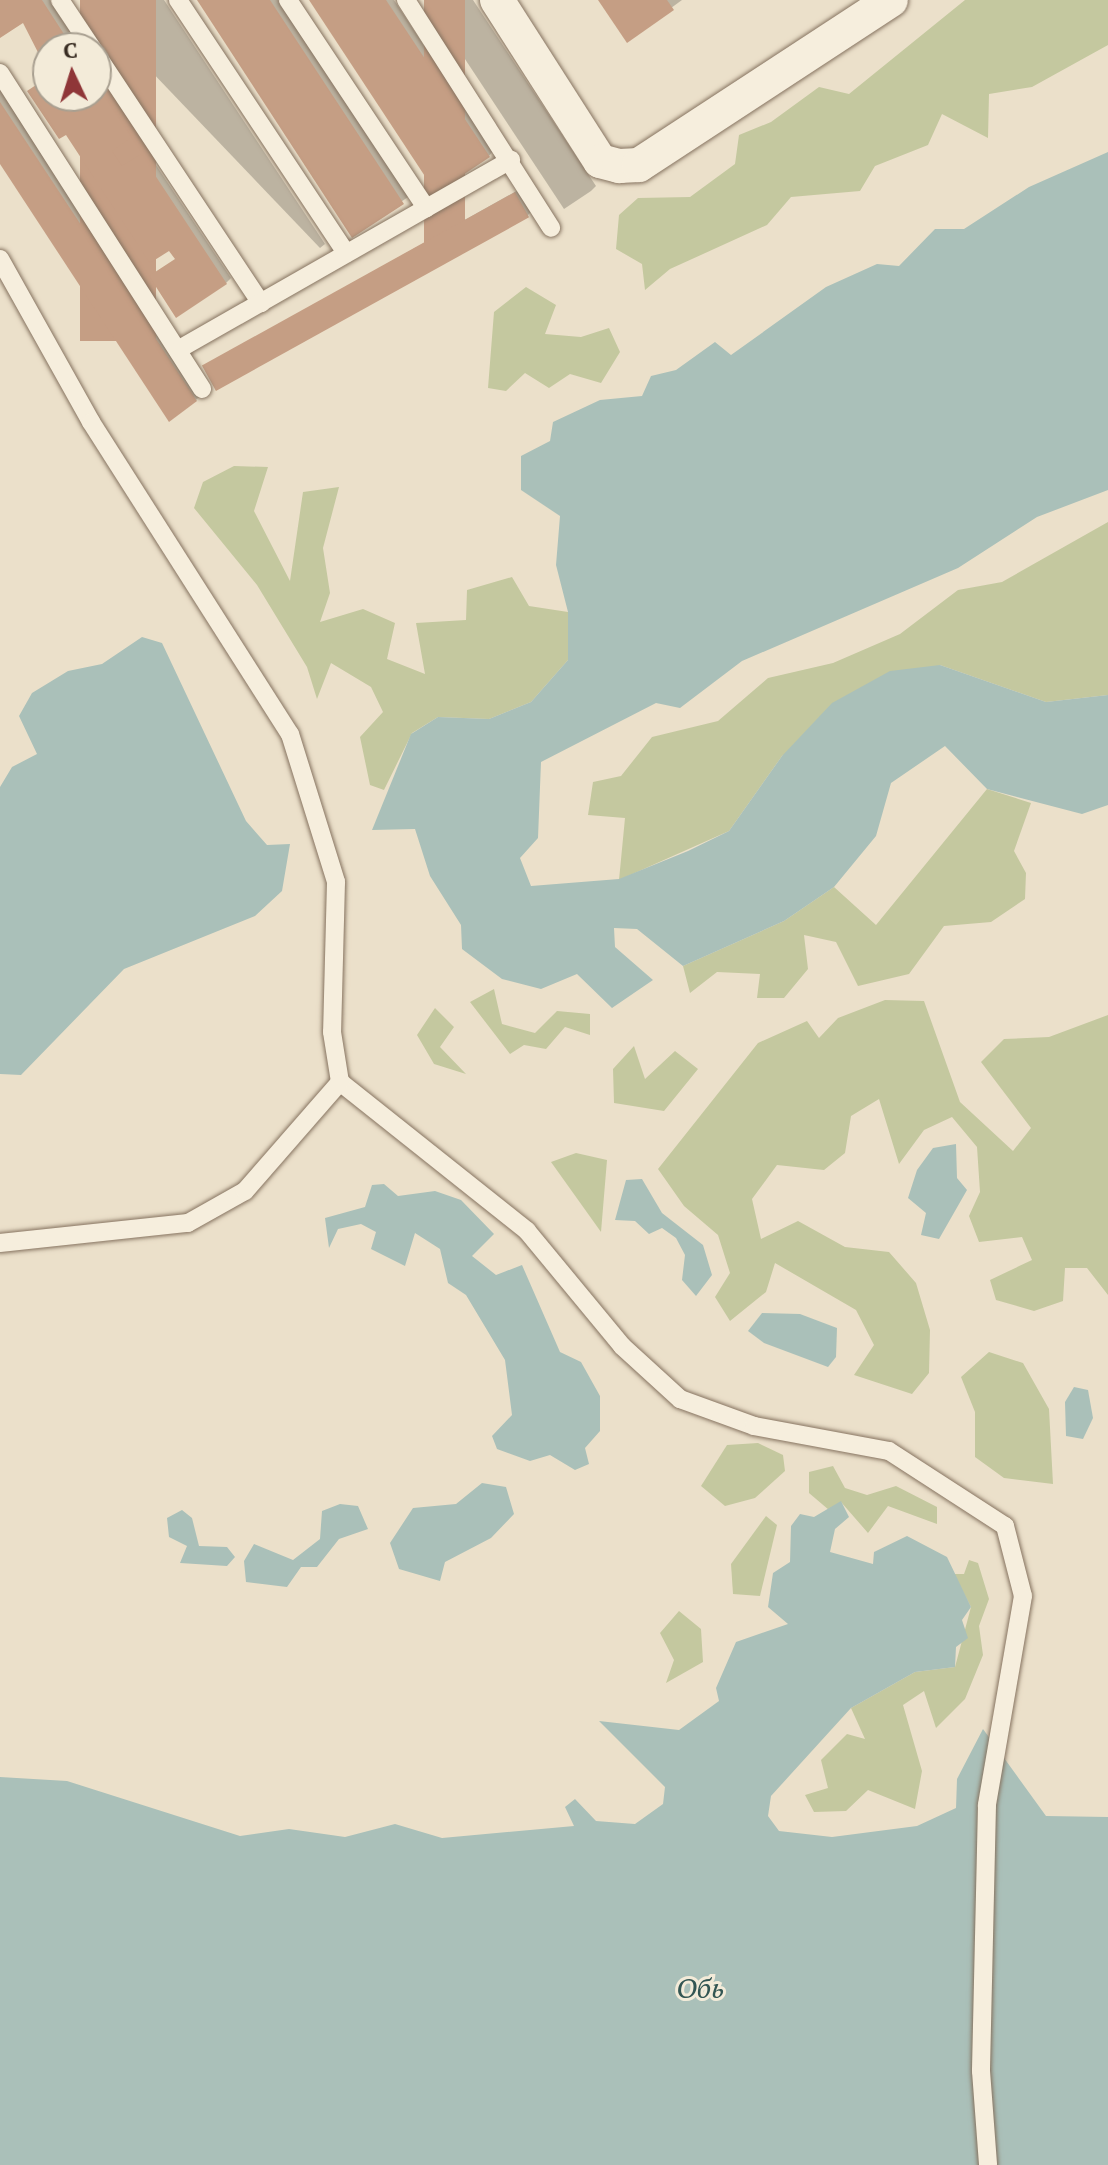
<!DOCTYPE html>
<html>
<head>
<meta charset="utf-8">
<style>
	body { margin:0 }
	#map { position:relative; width:1108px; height:2165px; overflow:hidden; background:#ebe0ca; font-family:"PT Serif",serif }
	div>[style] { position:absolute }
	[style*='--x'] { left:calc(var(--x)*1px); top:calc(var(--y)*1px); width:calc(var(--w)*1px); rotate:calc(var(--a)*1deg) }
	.green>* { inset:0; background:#c4c89f }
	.water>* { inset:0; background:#aac0b9 }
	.shadow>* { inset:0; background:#0003 }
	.building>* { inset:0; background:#c59e84; transform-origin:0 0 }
	.roads { filter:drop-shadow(0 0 2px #867360) drop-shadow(0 0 2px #867360) }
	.service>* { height:18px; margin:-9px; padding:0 9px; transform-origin:9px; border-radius:9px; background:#f6eedd }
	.minor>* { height:34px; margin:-17px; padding:0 17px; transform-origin:17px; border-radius:17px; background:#f6eedd }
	span { translate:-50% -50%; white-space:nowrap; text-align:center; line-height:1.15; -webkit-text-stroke:6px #f3ebd9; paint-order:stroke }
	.water-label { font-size:28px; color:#335653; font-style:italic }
	.north { position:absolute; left:32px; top:32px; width:80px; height:80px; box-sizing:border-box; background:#f3ebd9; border:2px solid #a89f90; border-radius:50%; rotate:356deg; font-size:22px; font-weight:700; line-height:32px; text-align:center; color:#382c22 }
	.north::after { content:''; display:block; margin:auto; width:28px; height:36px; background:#8f3638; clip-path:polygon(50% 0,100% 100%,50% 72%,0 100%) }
</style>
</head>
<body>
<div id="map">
	<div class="green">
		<div style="clip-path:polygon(965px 0,1108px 0,1108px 45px,1032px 87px,989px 94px,988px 138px,942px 114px,928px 145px,875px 166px,860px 191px,791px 197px,767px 225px,670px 269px,645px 290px,642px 264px,616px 249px,619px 215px,638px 198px,690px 197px,735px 164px,739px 135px,771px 122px,819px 87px,849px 94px)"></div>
		<div style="clip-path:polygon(526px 287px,556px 305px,545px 334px,581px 337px,609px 328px,620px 352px,601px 383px,570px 374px,549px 388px,525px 373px,506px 391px,488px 388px,494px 312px)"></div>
		<div style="clip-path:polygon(234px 466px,268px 467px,254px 511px,290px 581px,303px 492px,339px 487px,323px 548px,330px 593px,320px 622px,363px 609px,395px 623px,387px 659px,425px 674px,416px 623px,466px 620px,467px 590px,512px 577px,529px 606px,568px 612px,568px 660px,531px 702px,489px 719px,438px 717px,412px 733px,384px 790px,370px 785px,360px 737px,383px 712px,371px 687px,331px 663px,317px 699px,307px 667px,257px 585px,194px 508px,203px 482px)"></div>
		<div style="clip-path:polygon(1108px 522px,1108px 695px,1046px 702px,940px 665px,782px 756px,729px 831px,619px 880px,625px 818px,588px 815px,593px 782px,621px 776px,652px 737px,718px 721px,768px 678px,833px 663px,900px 634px,958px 590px,1002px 582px)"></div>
		<div style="clip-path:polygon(987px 789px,1031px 803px,1014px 851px,1026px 873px,1025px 899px,991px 922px,944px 926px,909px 974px,858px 986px,836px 942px,804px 935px,808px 969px,784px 998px,757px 998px,760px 974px,717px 972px,690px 993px,683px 966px,784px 921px,834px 887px,876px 925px)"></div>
		<div style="clip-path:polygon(494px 989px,502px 1024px,535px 1033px,557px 1011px,590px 1014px,590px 1035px,565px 1027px,546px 1049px,524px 1045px,510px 1054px,470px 1002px)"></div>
		<div style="clip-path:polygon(885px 1000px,924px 1001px,960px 1102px,1013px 1151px,1031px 1128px,981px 1062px,1004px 1039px,1049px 1037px,1108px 1015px,1108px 1295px,1087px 1268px,1065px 1268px,1063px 1301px,1034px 1311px,996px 1300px,990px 1280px,1032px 1260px,1022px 1237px,979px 1242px,969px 1216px,980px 1192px,977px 1147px,952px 1117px,924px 1130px,899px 1164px,879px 1099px,851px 1116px,845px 1153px,824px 1170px,777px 1165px,752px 1199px,761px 1239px,798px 1221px,845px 1247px,889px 1252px,916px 1283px,930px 1330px,929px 1373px,912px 1394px,854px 1375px,874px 1345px,856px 1310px,775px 1263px,766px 1292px,730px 1321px,715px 1297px,730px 1273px,718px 1235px,684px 1206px,658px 1169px,758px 1043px,807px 1021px,819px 1038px,838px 1018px)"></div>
		<div style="clip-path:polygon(435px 1008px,454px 1027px,440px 1047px,466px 1074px,434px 1064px,417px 1035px)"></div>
		<div style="clip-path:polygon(634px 1046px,645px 1079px,675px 1051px,698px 1069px,664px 1111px,614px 1103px,613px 1069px)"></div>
		<div style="clip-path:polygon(576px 1153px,607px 1160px,601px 1232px,551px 1162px)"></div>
		<div style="clip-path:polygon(989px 1352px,1023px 1363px,1049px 1409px,1053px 1484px,1004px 1478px,975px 1457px,975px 1412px,961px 1377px)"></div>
		<div style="clip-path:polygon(758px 1443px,783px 1455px,785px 1471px,755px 1498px,725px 1506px,701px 1486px,727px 1445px)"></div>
		<div style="clip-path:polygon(833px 1466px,845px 1488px,867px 1495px,896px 1486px,937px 1507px,937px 1524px,888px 1506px,868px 1533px,841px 1502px,829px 1510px,809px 1493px,809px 1472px)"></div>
		<div style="clip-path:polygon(766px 1516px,777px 1525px,760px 1596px,733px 1594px,731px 1564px)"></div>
		<div style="clip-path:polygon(969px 1560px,978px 1563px,989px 1599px,979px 1626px,983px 1655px,965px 1699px,936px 1728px,924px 1691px,903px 1705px,922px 1771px,915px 1809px,868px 1790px,846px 1811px,814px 1812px,805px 1795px,828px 1788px,821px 1760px,847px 1734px,865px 1739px,851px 1708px,915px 1672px,955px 1667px,971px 1607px,954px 1574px,964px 1574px)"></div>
		<div style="clip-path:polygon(679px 1611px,701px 1629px,703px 1662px,666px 1683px,674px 1660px,660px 1633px)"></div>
	</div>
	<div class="water">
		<div style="clip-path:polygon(1108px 152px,1108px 490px,1037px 517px,958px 568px,742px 661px,680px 708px,656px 703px,541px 762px,538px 838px,520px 858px,531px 886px,619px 879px,688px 851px,729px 831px,782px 756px,832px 703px,890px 671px,940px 665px,1046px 702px,1108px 695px,1108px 805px,1082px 814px,987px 789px,945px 746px,891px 783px,876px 836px,834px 887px,784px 921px,683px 966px,637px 929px,614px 928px,615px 947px,653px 980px,612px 1008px,577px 974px,541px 989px,502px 979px,462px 949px,461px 925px,430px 876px,415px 829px,372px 830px,411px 734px,438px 717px,489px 719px,531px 702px,568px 660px,568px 612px,556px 565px,560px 516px,521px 490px,521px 456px,550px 441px,553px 422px,600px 400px,642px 396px,651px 376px,676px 370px,715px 342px,731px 355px,826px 287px,877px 264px,899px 266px,935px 229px,964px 229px,1029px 187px)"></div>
		<div style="clip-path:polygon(142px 637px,162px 643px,246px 821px,267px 845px,290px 844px,282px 891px,255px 916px,124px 969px,21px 1075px,0 1074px,0 787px,12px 767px,37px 754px,19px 716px,32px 693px,68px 671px,102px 664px)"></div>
		<div style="clip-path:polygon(956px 1144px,957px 1178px,967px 1190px,939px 1239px,921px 1235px,926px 1213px,908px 1198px,917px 1170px,933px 1148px)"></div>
		<div style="clip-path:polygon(642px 1179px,662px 1213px,703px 1245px,712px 1275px,696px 1296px,682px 1280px,685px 1255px,676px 1238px,662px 1228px,649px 1234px,635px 1221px,615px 1220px,626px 1180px)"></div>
		<div style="clip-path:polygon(384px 1184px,398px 1196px,435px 1191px,461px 1200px,494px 1234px,472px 1256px,496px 1275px,522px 1265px,560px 1352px,581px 1362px,600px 1396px,600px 1431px,585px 1448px,589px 1464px,575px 1470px,550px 1455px,530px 1461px,497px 1449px,492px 1436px,512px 1415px,505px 1360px,466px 1295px,448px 1283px,440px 1249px,415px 1233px,405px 1266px,371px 1249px,376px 1232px,361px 1224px,338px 1229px,329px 1248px,325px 1218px,365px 1207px,372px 1185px)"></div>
		<div style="clip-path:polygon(762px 1313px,800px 1314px,837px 1328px,836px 1357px,828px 1367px,764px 1343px,748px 1331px)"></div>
		<div style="clip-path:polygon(1074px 1387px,1088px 1390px,1093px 1418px,1083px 1439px,1066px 1436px,1065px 1402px)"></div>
		<div style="clip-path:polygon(482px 1483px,506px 1487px,514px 1514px,491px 1538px,445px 1562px,440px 1581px,399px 1569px,390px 1543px,413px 1508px,456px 1504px)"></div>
		<div style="clip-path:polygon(841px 1501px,849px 1517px,835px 1529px,830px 1552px,873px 1564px,874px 1552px,907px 1536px,947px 1557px,971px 1607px,962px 1620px,968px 1638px,956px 1647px,955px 1667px,915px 1672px,851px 1708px,771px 1796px,768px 1816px,779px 1831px,832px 1837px,917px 1826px,956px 1808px,957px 1779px,983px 1729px,1046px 1816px,1108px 1817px,1108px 2165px,0 2165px,0 1777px,67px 1781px,240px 1836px,289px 1829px,345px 1837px,395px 1824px,442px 1838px,574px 1826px,565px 1807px,575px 1799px,596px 1821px,635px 1824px,663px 1804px,665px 1787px,599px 1721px,679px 1730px,719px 1701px,716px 1688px,736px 1642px,788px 1624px,768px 1607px,773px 1573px,790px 1562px,791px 1526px,800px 1514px,814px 1517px)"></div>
		<div style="clip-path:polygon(340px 1504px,358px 1506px,368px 1529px,339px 1539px,317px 1567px,301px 1567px,287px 1587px,246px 1582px,244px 1561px,254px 1544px,293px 1560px,320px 1539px,322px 1511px)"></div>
		<div style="clip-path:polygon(182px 1510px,192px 1518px,199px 1546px,227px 1547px,235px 1557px,227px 1566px,180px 1563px,187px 1546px,169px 1537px,167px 1518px)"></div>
	</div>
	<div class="shadow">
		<div style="clip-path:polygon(0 0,50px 0,81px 48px,48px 48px,48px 63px,23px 20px,0 36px)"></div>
		<div style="clip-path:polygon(83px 0,164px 0,325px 244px,320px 248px)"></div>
		<div style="clip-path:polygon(199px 0,278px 0,408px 197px,353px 235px)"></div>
		<div style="clip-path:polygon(311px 0,394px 0,493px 151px,489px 156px)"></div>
		<div style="clip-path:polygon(426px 0,473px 0,596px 186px,591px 191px,564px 209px)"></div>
		<div style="clip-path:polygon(600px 0,682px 0,627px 40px)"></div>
		<div style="clip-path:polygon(96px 70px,136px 131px,116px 146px,127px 163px,146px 150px,231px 278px,226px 283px,177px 258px,30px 91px,48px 77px,48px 96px,96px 96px)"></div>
		<div style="clip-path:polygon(0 90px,201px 395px,196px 400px,0 161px)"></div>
		<div style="clip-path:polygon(520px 189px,533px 210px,528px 215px,205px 366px)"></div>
	</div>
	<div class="building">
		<div style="clip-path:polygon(0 0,42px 0,73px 48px,48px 48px,48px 72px,23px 23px,0 38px)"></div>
		<div style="left:80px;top:0;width:76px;height:341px"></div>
		<div style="clip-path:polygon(197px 0,270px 0,404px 204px,352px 238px)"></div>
		<div style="clip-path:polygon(309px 0,386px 0,490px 157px,436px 193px)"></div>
		<div style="left:424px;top:0;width:41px;height:253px"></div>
		<div style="clip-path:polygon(598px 0,667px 0,674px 10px,627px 43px)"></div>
		<div style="clip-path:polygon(48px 77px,48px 96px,96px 96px,96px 82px,132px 137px,112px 151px,122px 166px,141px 154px,227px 284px,176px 318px,149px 276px,175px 259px,169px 251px,150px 263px,66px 135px,59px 139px,27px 91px)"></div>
		<div style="clip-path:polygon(0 102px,197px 401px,169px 422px,0 164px)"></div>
		<div style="left:515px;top:192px;width:29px;height:358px;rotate:61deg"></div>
	</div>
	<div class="roads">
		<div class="service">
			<div style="--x:60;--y:0;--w:58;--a:56.3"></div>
			<div style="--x:178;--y:0;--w:304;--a:56.4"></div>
			<div style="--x:288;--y:0;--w:250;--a:56.4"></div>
			<div style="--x:406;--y:0;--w:270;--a:57.5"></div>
			<div style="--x:96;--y:54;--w:299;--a:56.5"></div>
			<div style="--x:0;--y:73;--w:375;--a:57.4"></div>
			<div style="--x:0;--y:259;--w:187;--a:60.8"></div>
			<div style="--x:91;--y:422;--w:370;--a:57.5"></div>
			<div style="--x:290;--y:734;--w:155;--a:72.7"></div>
			<div style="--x:336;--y:882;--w:150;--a:91.5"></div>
			<div style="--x:332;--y:1032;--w:51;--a:80.9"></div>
			<div style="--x:340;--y:1082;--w:239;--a:38.5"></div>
			<div style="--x:527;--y:1231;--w:149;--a:50.4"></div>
			<div style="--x:622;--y:1346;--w:79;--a:42.4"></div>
			<div style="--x:680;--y:1399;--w:79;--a:20"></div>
			<div style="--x:754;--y:1426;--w:137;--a:10.5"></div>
			<div style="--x:889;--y:1451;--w:138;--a:32.9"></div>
			<div style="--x:1005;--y:1526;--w:72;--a:75.6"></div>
			<div style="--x:1023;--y:1596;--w:212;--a:99.8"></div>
			<div style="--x:987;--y:1805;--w:266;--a:91.3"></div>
			<div style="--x:981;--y:2071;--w:94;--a:85.7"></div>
			<div style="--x:181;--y:348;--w:380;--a:-29.7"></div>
			<div style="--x:0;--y:1243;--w:189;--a:-6.1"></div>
			<div style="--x:188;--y:1223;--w:65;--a:-29.3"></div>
			<div style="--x:245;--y:1191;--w:145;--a:-48.9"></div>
		</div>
		<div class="minor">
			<div style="--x:497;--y:0;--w:191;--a:57.4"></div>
			<div style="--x:600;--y:161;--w:20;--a:15"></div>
			<div style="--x:619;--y:166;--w:20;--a:-3"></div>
			<div style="--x:639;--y:165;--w:301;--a:-33.2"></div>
		</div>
	</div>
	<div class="water-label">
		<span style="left:700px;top:1988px">Обь</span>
	</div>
	<div class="north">С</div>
</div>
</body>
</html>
